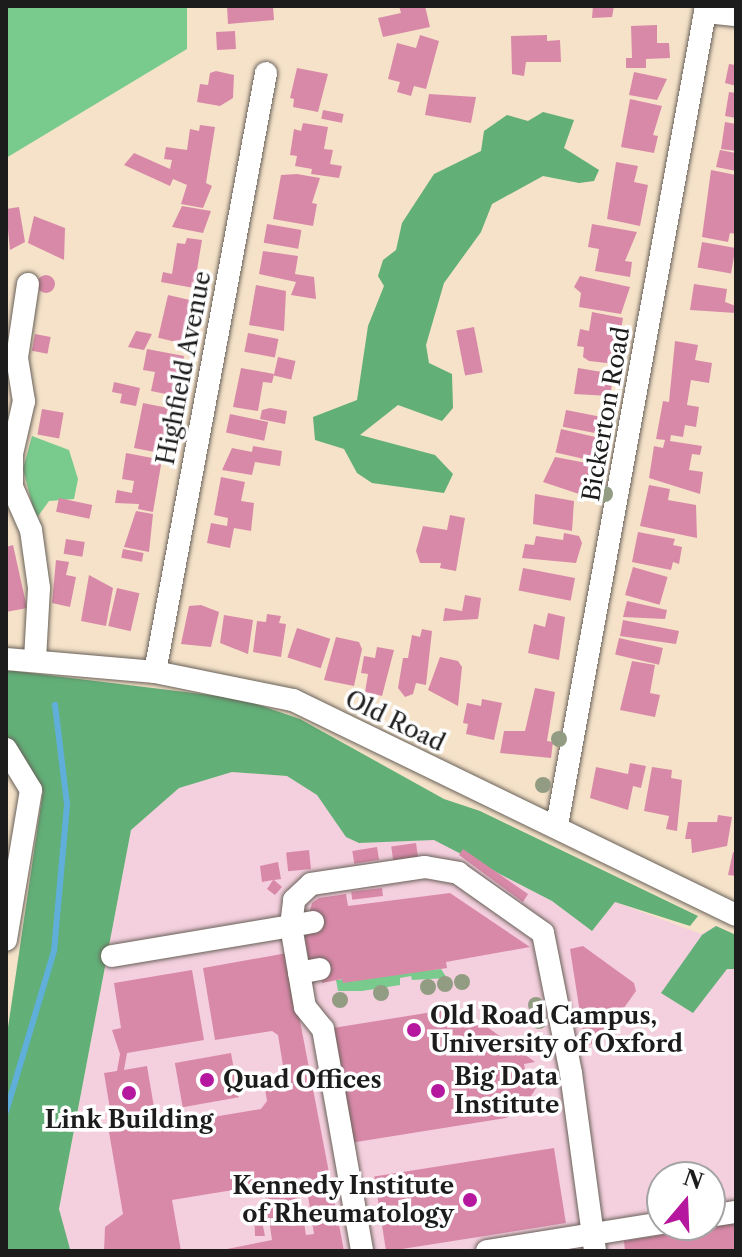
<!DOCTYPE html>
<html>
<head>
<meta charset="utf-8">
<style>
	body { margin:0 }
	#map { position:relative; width:742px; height:1257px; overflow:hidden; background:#f5e2c9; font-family:"Libre Caslon Text",serif }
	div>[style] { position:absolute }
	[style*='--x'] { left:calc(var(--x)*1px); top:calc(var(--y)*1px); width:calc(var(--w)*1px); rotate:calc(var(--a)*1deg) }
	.built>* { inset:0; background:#f4cfde }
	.green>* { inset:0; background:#79cb8d }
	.forest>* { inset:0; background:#62af78 }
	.stream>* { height:6px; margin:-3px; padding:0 3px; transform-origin:3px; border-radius:3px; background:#60afda }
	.building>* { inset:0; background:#d989a8; transform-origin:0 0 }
	.round { border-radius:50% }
	.roads { filter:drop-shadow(0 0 2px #686159) drop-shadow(0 0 2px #686159) }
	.minor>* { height:22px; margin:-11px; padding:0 11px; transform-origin:11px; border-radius:11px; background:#fff }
	.trees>* { width:16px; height:16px; margin:-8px; border-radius:50%; background:#929c83 }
	.dots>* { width:22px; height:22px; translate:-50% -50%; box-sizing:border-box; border:4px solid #fff; border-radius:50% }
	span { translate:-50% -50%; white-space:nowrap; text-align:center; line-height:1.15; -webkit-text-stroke:7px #fff; paint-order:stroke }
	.street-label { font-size:24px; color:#1c1c1c }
	.poi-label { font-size:24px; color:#1c1c1c; font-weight:700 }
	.left { translate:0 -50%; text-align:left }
	.right { translate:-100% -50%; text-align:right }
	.frame { position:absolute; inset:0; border:8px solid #1c1c1c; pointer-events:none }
	.north { position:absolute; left:646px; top:1161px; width:80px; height:80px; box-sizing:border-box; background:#fff; border:2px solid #a4a4a4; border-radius:50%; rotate:19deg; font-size:22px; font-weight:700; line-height:32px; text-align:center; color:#1c1c1c }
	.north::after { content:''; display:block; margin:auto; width:28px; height:36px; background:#b5179e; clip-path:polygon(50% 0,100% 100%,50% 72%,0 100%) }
</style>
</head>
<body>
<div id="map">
	<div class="built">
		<div style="clip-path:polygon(evenodd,232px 772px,287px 776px,317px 795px,346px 836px,359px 843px,434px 839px,552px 901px,592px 931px,615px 902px,701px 934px,716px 926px,736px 935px,736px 1251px,68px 1251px,59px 1209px,131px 830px,179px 788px,232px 772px,662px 1177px,710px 1177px,710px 1225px,662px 1225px,662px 1177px)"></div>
	</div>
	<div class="green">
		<div style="clip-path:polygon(6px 6px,187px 6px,187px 49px,6px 158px)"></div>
		<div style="clip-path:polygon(32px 436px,69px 450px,78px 479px,74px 499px,49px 501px,36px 519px,23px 469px)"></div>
		<div style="clip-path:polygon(441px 969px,447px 978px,412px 980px,411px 976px,400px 978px,400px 985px,362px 991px,338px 991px,336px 980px)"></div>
	</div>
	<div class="forest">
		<div style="clip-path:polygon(543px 112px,574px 120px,564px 148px,599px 170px,594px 181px,579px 183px,543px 176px,492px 204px,481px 232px,444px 283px,426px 345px,429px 363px,452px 374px,453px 408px,442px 421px,398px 405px,360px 435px,435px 455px,453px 474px,444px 493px,372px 483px,357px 473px,344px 449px,315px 440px,313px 417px,357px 400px,368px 326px,384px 286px,378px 276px,383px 260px,396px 250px,402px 223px,434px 174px,481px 151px,484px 131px,507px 115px,528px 121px)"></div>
		<div style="clip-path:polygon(6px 670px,242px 699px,300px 719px,444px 799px,480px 811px,698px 916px,690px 926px,615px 902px,592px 931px,552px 901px,434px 840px,359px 843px,346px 837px,317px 795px,287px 776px,232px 772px,179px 788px,131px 830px,59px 1209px,70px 1249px,6px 1251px,6px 1041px,43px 791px,22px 754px,6px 740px)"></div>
		<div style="clip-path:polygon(716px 926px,736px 935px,736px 969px,727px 969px,693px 1013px,661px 993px,702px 935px)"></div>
	</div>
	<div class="stream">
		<div style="--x:6;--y:1112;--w:168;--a:-73.4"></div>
		<div style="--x:54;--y:951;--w:148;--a:-84.9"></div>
		<div style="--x:67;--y:804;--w:100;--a:-96.9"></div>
	</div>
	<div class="building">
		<div style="clip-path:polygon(227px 6px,273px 6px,274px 20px,228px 24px)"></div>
		<div style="clip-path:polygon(399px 6px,425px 6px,430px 27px,383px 37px,378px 18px,401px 13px)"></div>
		<div style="clip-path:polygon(593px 6px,614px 6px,612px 17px,592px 18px)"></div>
		<div style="clip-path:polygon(657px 25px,657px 43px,669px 43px,670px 58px,646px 59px,646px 68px,626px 68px,626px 58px,632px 58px,631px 26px)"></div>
		<div style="left:235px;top:31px;width:18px;height:19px;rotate:87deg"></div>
		<div style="clip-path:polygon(420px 35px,439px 41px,426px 89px,414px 86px,411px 96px,397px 92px,400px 82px,388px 79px,397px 43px,416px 48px)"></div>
		<div style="clip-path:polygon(547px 35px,547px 41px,560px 40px,561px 62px,526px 62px,524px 76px,512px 74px,511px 36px)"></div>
		<div style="clip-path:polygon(729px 64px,736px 65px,736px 86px,725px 83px)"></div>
		<div style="clip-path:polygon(297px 68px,328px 74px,318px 112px,293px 107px,294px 99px,290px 98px)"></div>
		<div style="clip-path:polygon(216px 71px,234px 75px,233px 98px,220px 106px,197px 102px,200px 84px,208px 85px,210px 73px)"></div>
		<div style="clip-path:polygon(634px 72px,667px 79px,657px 100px,629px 95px)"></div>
		<div style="clip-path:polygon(729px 92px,736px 93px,736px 118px,725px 116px)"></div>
		<div style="clip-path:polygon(429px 94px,476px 97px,471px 123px,425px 115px)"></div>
		<div style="clip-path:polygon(630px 99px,662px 106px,653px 135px,658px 136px,654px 153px,621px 147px)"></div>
		<div style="left:323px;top:110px;width:21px;height:9px;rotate:11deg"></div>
		<div style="clip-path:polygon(725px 122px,736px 124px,736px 151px,721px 149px)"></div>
		<div style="clip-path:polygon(303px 123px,328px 127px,324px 149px,333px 150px,330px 164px,342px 166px,339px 178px,311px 174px,312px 169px,295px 166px,297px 156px,290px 155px,294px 129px,301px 131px)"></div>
		<div style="clip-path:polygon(200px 125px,215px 127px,206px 183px,212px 186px,203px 208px,181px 204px,187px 185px,173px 179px,170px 186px,124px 165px,134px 153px,170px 169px,172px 160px,164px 159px,166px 147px,187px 150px,190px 129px,199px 131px)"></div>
		<div style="clip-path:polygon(720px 150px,736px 153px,736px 171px,716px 167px)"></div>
		<div style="clip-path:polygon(616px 162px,638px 166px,634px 182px,648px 185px,640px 226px,607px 219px)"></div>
		<div style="clip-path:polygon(711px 170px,736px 175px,736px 234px,730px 233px,728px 242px,702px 237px)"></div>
		<div style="clip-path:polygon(297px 174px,320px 178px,312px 203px,317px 204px,313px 226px,273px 219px,281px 175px)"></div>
		<div style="clip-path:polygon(182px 206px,211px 211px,203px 233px,172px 227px)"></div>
		<div style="clip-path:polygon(19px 207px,25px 242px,10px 250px,6px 209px)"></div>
		<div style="clip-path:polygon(34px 216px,65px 228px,64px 260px,28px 243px)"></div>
		<div style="left:267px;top:224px;width:35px;height:19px;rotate:10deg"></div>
		<div style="clip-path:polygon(592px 224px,637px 232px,625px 261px,632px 262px,630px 277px,595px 271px,599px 249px,588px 247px)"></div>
		<div style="clip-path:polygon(187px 238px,202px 240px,194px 288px,161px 282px,163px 272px,172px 274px,177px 243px,185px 244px)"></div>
		<div style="left:702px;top:242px;width:34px;height:26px;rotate:10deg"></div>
		<div style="clip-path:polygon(263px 251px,298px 256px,295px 274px,314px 277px,316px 299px,291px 295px,296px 282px,259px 274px)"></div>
		<div class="round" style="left:37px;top:275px;width:18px;height:18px"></div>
		<div style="clip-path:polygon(580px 276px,630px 287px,621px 314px,579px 307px,581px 293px,574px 287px)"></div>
		<div style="clip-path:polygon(694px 284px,727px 289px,725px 302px,736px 306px,736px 313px,690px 310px)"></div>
		<div style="clip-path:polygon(256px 285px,286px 291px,284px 331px,249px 325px)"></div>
		<div style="left:168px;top:295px;width:27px;height:44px;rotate:13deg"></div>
		<div style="clip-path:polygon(592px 312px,623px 318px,615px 364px,589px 361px,583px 357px,584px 347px,577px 346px,580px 329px,589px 331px)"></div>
		<div style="left:474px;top:327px;width:46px;height:18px;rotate:79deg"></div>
		<div style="clip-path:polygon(136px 331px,152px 334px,144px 350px,128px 347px)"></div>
		<div style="left:248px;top:333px;width:31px;height:19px;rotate:11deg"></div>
		<div style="left:35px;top:334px;width:16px;height:17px;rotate:11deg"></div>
		<div style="clip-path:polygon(675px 341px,698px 345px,695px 360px,712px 363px,709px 383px,691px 380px,687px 405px,699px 407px,696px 427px,685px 425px,683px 437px,671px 435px,670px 441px,702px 446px,700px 455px,692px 454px,689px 470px,703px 472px,700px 494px,649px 478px,654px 446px,663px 448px,665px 440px,656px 439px,663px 401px,669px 402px)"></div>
		<div style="clip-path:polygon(147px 349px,184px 356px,176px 396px,151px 391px,155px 372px,143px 370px)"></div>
		<div style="left:278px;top:357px;width:18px;height:19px;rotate:13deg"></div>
		<div style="clip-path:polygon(241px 368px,274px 374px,272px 383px,263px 382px,258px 411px,233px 407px)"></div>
		<div style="clip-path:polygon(578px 368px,614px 374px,610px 396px,574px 394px)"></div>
		<div style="clip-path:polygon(114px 382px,140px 388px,136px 406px,120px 403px,122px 394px,112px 392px)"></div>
		<div style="clip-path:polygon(143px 403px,168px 408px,166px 418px,171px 419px,169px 430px,163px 429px,168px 433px,160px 453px,134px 448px)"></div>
		<div style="clip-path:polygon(270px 408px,287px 411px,285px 424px,260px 419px,262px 410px)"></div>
		<div style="left:42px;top:409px;width:22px;height:26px;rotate:10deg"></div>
		<div style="left:566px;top:410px;width:43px;height:17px;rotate:11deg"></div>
		<div style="left:230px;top:414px;width:39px;height:19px;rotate:12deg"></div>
		<div style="left:561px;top:429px;width:44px;height:24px;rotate:13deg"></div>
		<div style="clip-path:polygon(253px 446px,282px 451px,280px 466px,255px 462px,252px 475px,222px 470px,232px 448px,252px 452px)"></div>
		<div style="clip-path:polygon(126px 453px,158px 459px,161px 465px,153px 512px,138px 509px,139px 504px,115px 503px,117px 490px,132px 493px,134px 481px,122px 479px)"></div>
		<div style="clip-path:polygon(555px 457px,597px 465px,591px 498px,543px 482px)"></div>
		<div style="clip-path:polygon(221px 477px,245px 482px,241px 501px,254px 503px,251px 531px,234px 528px,230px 548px,207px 543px,211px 523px,227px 526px,228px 518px,214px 515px)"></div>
		<div style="clip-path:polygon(649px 485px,670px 489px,668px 500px,696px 505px,697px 538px,640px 526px)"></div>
		<div style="clip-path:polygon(535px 494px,574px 501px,572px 531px,533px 524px)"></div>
		<div style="left:59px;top:498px;width:34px;height:14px;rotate:12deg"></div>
		<div style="clip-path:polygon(136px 511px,153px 514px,149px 552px,124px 547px)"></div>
		<div style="clip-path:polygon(450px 515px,465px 518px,456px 571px,440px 568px,441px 563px,420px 563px,416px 551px,423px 526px,447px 530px)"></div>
		<div style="clip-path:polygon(638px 532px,675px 539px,673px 545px,682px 547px,679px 564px,673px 562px,671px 570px,632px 562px)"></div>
		<div style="clip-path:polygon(564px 533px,579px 536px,582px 543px,576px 563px,522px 558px,525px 544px,534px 545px,536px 536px,563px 540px)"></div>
		<div style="left:66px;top:539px;width:19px;height:15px;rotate:9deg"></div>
		<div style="clip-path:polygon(13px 545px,27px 608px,6px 612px,6px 547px)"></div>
		<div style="left:123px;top:549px;width:21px;height:9px;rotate:11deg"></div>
		<div style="clip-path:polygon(56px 560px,69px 562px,66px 575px,76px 577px,70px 607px,52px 603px)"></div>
		<div style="left:633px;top:567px;width:36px;height:29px;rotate:16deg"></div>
		<div style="left:523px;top:568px;width:53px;height:23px;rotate:11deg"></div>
		<div style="clip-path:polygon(89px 575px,113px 588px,106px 626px,81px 621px)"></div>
		<div style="left:117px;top:588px;width:23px;height:39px;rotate:13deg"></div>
		<div style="clip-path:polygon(465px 595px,481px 598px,478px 619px,443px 621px,445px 608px,462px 611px)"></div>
		<div style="clip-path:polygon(627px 601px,667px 610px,665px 619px,623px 617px)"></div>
		<div style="clip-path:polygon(201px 605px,219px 612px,211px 647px,181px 644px,189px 606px)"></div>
		<div style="clip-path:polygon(548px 613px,565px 617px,559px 660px,528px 653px,534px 624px,545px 627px)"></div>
		<div style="clip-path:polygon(267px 614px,281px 616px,279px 623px,286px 624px,281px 657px,253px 652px,257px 621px,266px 622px)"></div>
		<div style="clip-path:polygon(224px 615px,253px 620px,248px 654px,220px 643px)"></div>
		<div style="clip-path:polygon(623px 620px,679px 631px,676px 644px,620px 636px)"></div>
		<div style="left:297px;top:628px;width:35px;height:31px;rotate:18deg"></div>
		<div style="clip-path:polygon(422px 629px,432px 631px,426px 685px,416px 683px,413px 694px,405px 697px,398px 688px,403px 658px,408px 658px,412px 635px,420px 637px)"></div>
		<div style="clip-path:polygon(336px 637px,359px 642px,362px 649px,354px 686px,324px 680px)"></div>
		<div style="left:619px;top:638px;width:45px;height:17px;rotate:13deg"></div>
		<div style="clip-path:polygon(377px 647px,394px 650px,382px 696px,365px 692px,368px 674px,361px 673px,364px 656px,375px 658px)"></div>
		<div style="clip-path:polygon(440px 657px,458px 661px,462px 667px,458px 706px,428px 690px)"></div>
		<div style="clip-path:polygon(632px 661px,655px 665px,650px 693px,660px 695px,655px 717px,620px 710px)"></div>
		<div style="clip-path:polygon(535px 688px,555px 692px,547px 741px,553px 742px,551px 758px,500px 753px,504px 731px,525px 731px)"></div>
		<div style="clip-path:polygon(482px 699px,502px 703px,494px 740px,466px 734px,468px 724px,463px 723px,467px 703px,481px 706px)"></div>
		<div style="clip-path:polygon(630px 763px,646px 766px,641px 788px,633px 786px,628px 810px,590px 798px,596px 767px,628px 774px)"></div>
		<div style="clip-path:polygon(652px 767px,672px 770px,671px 778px,682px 780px,677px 831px,666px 829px,669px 816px,644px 811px)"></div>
		<div style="clip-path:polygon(718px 815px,732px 817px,727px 846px,692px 853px,691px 839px,685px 839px,688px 822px,717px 822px)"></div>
		<div style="left:416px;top:843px;width:14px;height:25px;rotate:82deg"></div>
		<div style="left:377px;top:847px;width:13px;height:25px;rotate:81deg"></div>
		<div style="clip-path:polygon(463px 849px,528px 894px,523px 902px,459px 855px)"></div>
		<div style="left:309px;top:850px;width:19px;height:23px;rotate:84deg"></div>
		<div style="clip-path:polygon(733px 852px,736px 853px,736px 876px,728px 875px)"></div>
		<div style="clip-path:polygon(278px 862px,281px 879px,274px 880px,282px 887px,275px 895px,267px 889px,273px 880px,262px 882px,260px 866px)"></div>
		<div style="left:382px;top:888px;width:8px;height:31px;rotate:83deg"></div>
		<div style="clip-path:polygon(450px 893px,530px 947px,446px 962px,447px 968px,343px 983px,342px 979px,322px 983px,319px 961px,309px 963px,304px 934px,312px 903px,319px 898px,346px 894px,348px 906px)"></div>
		<div style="clip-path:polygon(583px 946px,634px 983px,636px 991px,599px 1043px,585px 1045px,570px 949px)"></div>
		<div style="clip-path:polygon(evenodd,287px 953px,344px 1251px,217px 1251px,272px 1240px,269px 1220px,262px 1221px,265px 1236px,255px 1236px,254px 1207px,266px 1204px,263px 1185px,172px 1200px,181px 1251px,104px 1251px,105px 1227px,123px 1214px,109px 1132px,125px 1129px,124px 1118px,112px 1121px,104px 1073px,117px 1071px,120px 1054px,112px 1030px,121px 1028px,114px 983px,192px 970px,204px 1040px,127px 1053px,124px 1070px,147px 1066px,155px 1113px,133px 1117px,135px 1127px,160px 1126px,261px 1109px,267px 1101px,264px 1083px,279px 1080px,277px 1073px,284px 1072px,278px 1035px,272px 1031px,215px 1040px,203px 968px,287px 953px,305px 1177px,314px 1234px,306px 1235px,297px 1178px,305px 1177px)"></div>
		<div style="clip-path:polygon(451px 1009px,471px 1015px,535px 1062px,524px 1064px,526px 1074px,546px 1072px,523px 1109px,506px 1118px,350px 1143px,333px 1028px)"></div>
		<div style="left:231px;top:1053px;width:45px;height:57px;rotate:80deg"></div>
		<div style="left:554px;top:1148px;width:76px;height:182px;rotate:81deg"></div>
		<div style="clip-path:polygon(736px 1223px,736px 1251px,625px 1251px,624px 1241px)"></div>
	</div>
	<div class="roads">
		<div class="minor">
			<div style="--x:28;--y:284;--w:75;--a:98.5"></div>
			<div style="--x:17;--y:358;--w:44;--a:80.8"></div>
			<div style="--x:24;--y:401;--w:54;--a:102.8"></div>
			<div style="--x:12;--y:454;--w:33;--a:90"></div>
			<div style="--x:12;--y:487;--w:47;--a:66.2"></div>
			<div style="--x:31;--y:530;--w:59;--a:82.1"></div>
			<div style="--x:39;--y:588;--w:72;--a:93.2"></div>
			<div style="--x:6;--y:659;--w:150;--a:5"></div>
			<div style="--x:155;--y:672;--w:141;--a:11.5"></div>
			<div style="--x:293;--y:700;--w:492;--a:25.9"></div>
			<div style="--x:155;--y:672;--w:609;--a:-79.5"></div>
			<div style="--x:6;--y:749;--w:48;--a:58.6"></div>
			<div style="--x:31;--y:790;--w:152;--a:99.5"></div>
			<div style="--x:557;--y:825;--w:826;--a:-79.68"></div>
			<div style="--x:705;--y:12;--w:31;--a:6"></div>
			<div style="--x:313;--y:922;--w:22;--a:170"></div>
			<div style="--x:291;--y:926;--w:82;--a:80.2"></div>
			<div style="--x:305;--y:1007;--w:28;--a:51"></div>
			<div style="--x:323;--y:1029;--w:225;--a:80"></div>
			<div style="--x:112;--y:956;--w:181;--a:-9.5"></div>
			<div style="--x:291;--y:926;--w:26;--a:-83"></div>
			<div style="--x:294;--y:900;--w:23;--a:-43"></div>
			<div style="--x:311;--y:884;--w:115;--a:-8.5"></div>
			<div style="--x:425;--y:867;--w:34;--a:10"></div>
			<div style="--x:458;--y:873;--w:104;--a:35.2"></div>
			<div style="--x:543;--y:933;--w:143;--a:78.7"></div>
			<div style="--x:571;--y:1073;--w:180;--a:82.3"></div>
			<div style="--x:299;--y:973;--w:21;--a:-11"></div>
			<div style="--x:710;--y:1216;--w:26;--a:-9"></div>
			<div style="--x:487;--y:1251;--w:177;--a:-9.1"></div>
		</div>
	</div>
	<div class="trees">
		<div style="left:605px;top:494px"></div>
		<div style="left:559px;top:739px"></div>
		<div style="left:543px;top:785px"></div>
		<div style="left:462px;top:982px"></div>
		<div style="left:445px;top:984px"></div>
		<div style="left:428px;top:987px"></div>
		<div style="left:381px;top:993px"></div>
		<div style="left:340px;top:1000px"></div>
		<div style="left:536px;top:1005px"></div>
		<div style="left:539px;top:1021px"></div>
	</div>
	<div class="dots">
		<div style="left:414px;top:1030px;background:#b5179e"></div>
		<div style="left:207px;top:1080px;background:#b5179e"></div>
		<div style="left:438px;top:1091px;background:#b5179e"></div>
		<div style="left:129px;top:1093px;background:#b5179e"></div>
		<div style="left:470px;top:1200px;background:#b5179e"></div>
	</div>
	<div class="street-label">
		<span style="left:184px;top:368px;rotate:-79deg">Highfield Avenue</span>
		<span style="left:606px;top:414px;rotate:-80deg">Bickerton Road</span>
		<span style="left:395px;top:721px;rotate:26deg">Old Road</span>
	</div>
	<div class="poi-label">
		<span class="left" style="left:430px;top:1030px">Old Road Campus,<br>University of Oxford</span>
		<span class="left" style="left:454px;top:1091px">Big Data<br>Institute</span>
		<span class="left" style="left:223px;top:1080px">Quad Offices</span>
		<span style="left:129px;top:1120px">Link Building</span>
		<span class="right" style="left:454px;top:1200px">Kennedy Institute<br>of Rheumatology</span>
	</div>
	<div class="frame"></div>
	<div class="north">N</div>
</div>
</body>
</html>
